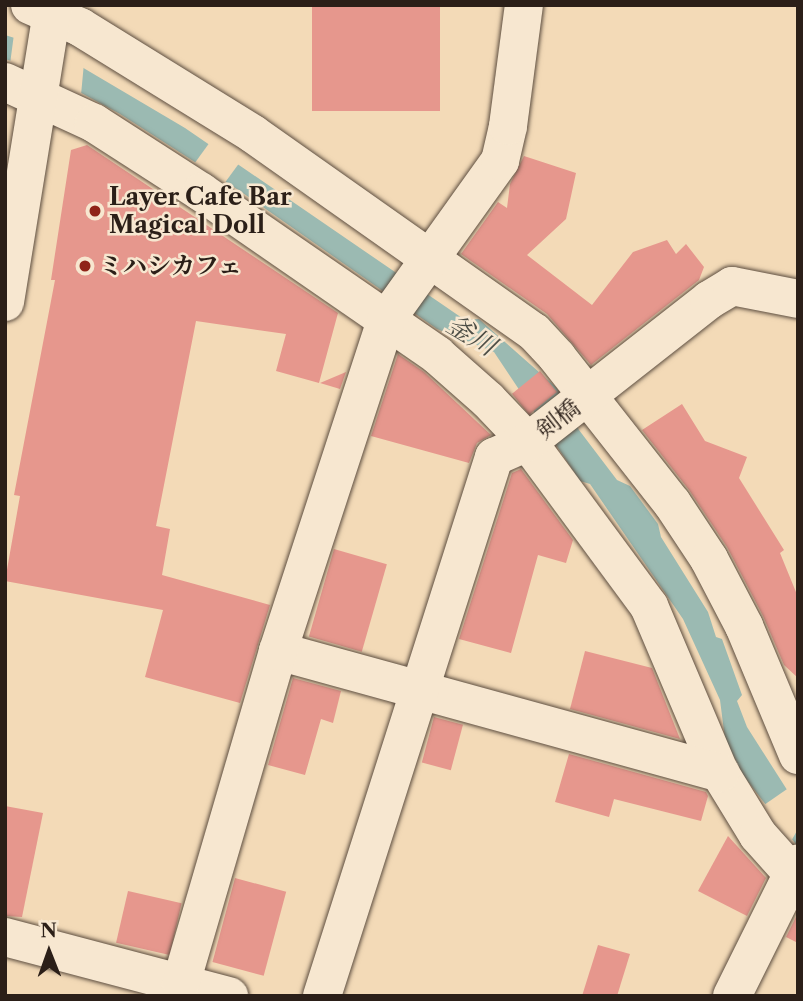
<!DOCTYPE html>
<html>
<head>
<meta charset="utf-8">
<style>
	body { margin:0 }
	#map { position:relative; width:803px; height:1001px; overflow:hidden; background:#f3dab7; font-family:"Libre Caslon Text","Noto Serif JP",serif }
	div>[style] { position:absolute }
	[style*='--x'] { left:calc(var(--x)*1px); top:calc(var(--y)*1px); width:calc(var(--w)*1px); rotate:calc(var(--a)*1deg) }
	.water>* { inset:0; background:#9bbab2 }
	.pier>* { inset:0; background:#f3dab7; transform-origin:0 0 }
	.building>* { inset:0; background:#e6978d; transform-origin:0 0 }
	.roads { filter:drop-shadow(0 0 2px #5d4e40) drop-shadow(0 0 2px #5d4e40) }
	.street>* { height:38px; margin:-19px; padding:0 19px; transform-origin:19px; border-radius:19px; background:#f7e7d0 }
	.secondary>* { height:38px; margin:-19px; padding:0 19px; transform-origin:19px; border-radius:19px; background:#f7e7d0 }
	.dots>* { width:19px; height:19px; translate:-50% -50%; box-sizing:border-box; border:4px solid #f7e7d0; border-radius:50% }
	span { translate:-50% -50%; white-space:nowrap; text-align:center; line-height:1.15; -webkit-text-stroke:5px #f7e7d0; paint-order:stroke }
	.poi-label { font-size:24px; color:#2b1f18; font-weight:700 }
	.left { translate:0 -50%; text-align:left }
	.street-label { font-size:24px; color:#2b1f18 }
	.water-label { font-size:26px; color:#4d4e46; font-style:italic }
	.frame { position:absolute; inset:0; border:7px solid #2b1f18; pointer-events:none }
	.north { position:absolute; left:14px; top:917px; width:70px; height:70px; -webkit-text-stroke:5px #f7e7d0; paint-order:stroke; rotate:359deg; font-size:19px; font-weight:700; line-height:28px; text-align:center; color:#2b1f18 }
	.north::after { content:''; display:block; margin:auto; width:24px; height:32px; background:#2b1f18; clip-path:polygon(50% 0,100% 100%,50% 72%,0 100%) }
</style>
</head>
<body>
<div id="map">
	<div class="water">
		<div style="clip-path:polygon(5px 35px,53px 50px,185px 128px,465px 320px,479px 319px,557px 388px,579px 430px,617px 480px,630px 486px,658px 524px,661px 537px,708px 612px,716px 637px,722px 639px,742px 695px,737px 701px,747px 727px,798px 807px,798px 847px,743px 775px,725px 739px,720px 700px,683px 619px,590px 484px,580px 481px,494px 352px,437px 329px,240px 191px,120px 114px,39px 70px,5px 59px)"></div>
	</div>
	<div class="pier">
		<div style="clip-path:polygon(14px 34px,54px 46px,84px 63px,81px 95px,38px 74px,10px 64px)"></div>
		<div style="left:210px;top:142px;width:36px;height:28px;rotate:36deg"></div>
		<div style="clip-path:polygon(790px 787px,798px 800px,798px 829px,790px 843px,764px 805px)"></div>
	</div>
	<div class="building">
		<div style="left:312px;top:5px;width:128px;height:106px"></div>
		<div style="clip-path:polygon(87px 145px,338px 313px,319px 383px,276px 371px,286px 334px,196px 321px,156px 526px,170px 529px,162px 575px,270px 605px,240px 703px,145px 677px,163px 610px,5px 581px,20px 496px,14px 495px,55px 280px,51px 280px,71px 150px)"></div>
		<div style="clip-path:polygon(524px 156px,576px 173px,566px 219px,527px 255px,592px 305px,633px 252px,667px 240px,676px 254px,686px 244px,704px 267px,699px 280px,591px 365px,547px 314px,461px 254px,498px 202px,507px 208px,510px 184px)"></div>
		<div style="clip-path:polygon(398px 354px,424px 372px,491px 435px,477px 443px,469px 463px,371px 436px)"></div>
		<div style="left:540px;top:371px;width:27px;height:36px;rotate:51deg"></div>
		<div style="clip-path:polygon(346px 372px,340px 389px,320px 383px)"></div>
		<div style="clip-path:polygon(682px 404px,705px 441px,747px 457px,739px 478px,784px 550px,780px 553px,798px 597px,798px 678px,784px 665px,763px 616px,727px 547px,689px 490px,642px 430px)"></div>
		<div style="clip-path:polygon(521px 469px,573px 540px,566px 563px,538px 555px,511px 653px,459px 639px,512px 473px)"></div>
		<div style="left:334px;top:549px;width:55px;height:91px;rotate:16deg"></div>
		<div style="clip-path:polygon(585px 651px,652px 668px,680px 739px,570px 709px)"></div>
		<div style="clip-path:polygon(293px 678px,341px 691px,333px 723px,321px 719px,305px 775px,268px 765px)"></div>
		<div style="left:434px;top:717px;width:30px;height:47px;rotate:15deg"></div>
		<div style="clip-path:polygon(569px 754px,706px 792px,708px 796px,701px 821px,614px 799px,609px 817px,555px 802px)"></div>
		<div style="clip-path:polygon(5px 806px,43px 813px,22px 917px,5px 916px)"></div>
		<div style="clip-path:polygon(728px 836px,766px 878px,747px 916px,698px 891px)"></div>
		<div style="left:235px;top:878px;width:53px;height:87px;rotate:15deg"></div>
		<div style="left:128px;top:891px;width:55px;height:53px;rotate:13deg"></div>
		<div style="clip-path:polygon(798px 913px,798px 943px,786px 937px)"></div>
		<div style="clip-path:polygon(598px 945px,630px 954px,617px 996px,582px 996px)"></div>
	</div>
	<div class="roads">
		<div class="street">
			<div style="--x:30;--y:5;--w:55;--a:23.7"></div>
			<div style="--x:80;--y:27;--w:203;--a:31.7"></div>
			<div style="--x:253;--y:134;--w:344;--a:35.2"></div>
			<div style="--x:534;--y:332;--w:34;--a:47"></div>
			<div style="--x:557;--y:357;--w:186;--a:51.8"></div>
			<div style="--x:672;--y:503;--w:67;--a:56.5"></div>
			<div style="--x:709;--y:559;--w:76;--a:62.4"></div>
			<div style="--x:744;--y:626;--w:140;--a:67.3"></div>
			<div style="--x:5;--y:82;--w:98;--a:24.7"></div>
			<div style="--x:94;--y:123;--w:127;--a:32.8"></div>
			<div style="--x:201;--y:192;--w:287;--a:34.6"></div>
			<div style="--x:437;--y:355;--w:68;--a:41.4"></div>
			<div style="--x:488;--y:400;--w:58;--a:46.4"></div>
			<div style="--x:528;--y:442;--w:204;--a:53.6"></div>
			<div style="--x:649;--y:606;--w:181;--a:67"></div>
			<div style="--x:720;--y:773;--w:73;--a:58.5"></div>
			<div style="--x:758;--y:835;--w:51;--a:48.2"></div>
			<div style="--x:278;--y:651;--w:459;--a:15.4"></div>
			<div style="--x:5;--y:937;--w:232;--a:14.8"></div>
			<div style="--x:181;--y:983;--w:346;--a:-73.7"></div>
			<div style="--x:278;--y:651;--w:348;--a:-71.9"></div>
			<div style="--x:386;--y:320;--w:196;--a:-54.4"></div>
			<div style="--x:500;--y:161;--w:36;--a:-77"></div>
			<div style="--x:508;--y:126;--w:122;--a:-82.5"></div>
			<div style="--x:322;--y:996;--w:566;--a:-72.3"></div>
			<div style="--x:494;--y:457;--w:37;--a:-24"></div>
			<div style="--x:528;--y:442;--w:230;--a:-38.1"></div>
			<div style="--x:709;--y:300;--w:27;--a:-31"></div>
			<div style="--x:732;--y:286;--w:67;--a:11.1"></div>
			<div style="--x:732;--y:996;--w:148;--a:-63.6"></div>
		</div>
		<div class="secondary">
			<div style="--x:5;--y:302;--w:301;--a:-80.8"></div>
		</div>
	</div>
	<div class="dots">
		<div style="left:95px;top:211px;background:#8f2418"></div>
		<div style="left:85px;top:266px;background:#8f2418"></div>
	</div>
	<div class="poi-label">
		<span class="left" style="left:109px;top:211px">Layer Cafe Bar<br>Magical Doll</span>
		<span class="left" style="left:99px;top:266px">ミハシカフェ</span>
	</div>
	<div class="street-label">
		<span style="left:558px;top:419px;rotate:-38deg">剣橋</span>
	</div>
	<div class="water-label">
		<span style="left:471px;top:336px;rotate:31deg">釜川</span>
	</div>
	<div class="frame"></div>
	<div class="north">N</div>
</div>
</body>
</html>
